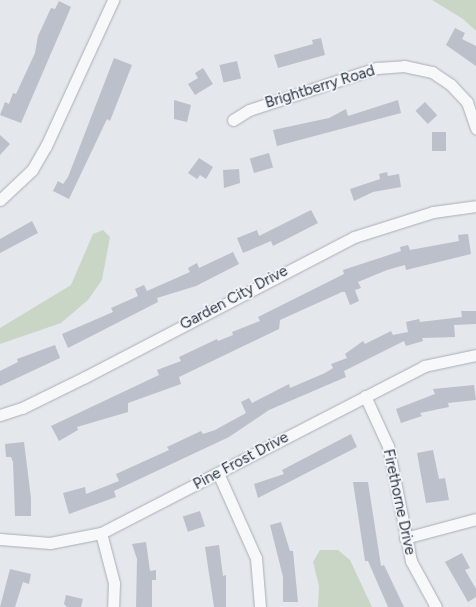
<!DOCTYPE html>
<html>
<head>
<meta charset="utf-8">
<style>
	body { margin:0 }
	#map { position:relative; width:476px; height:607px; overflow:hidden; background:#e4e7ec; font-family:Figtree,sans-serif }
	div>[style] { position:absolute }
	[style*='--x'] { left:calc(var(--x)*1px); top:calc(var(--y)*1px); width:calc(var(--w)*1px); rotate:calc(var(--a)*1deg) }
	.green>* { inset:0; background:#c9d6c5 }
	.building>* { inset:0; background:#bbc0ca; transform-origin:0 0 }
	.roads { filter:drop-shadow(0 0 1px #a9aeb7) drop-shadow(0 0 1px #a9aeb7) }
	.minor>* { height:11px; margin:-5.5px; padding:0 5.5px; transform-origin:5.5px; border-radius:5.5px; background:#f7f8fa }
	span { translate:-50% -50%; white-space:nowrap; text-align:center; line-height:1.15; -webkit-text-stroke:3.5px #f4f6f9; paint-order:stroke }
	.street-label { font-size:15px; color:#2b3445 }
</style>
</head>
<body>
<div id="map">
	<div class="green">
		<div style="clip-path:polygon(432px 0,476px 0,476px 31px,463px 19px)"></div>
		<div style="clip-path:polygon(103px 230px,110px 237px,102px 280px,88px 300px,61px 323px,0 344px,0 328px,71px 285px,93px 234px)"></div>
		<div style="clip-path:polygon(320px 550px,338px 550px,350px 560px,372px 607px,318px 607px,319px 586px,313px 562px)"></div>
	</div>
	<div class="building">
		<div style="clip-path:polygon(59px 1px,71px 7px,21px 123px,0 115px,5px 102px,9px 104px,13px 93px,16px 94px,35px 53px,38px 36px,51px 8px,55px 9px)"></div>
		<div style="clip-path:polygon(455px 28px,465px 33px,462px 39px,476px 46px,476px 66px,446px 45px)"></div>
		<div style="clip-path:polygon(321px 38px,325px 55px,278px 68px,274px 55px,313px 44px,312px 40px)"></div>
		<div style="clip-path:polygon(114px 58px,132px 65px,110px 121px,107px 119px,69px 199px,53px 191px,58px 181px,63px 184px,68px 177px)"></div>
		<div style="left:237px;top:61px;width:18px;height:18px;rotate:77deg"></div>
		<div style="clip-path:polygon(203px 68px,213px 84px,195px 95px,188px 84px,198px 78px,195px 73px)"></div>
		<div style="clip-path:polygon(174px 100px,191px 105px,187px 122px,174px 119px)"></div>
		<div style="clip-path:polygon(398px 100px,401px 113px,277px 146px,273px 130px,329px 118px,346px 109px,348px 116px)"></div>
		<div style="left:425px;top:102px;width:18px;height:13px;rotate:47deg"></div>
		<div style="left:432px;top:132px;width:14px;height:19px"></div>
		<div style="clip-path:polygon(0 135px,10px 144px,0 155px)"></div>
		<div style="left:269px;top:153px;width:15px;height:20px;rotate:74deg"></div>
		<div style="clip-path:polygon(199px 158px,213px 167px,206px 179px,200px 175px,197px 179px,188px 173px)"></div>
		<div style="clip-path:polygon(239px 169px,240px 183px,224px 188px,223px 170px)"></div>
		<div style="clip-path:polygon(387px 172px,388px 176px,399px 174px,401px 187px,373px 192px,354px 201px,350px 189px,380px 179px,379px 174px)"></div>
		<div style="clip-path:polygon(311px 210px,318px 223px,273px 246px,271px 241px,243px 253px,237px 238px,257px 230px,259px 236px)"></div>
		<div style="clip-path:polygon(32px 221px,38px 233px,0 253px,0 239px)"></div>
		<div style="clip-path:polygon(468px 234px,471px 254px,406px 270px,405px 265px,387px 270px,358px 282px,361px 288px,355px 290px,359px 301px,350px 305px,345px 292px,342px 292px,280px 320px,279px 329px,179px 377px,181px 384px,128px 403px,128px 412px,77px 427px,78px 430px,59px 441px,51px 426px,159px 375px,157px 370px,181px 361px,179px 357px,217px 339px,218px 341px,233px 335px,232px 332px,260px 321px,258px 317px,344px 274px,343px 270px,401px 251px,400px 247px,408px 245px,410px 250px,459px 241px,458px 235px)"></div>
		<div style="clip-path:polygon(233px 252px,239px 264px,196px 286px,157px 298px,158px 302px,68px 348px,62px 334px,113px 312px,111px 308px,138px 296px,135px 289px,144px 285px,147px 291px,190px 272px,188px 268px,197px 263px,199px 268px)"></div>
		<div style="clip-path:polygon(461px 311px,476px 311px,476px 324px,454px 325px,455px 337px,422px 338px,423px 341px,406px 346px,404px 341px,344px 371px,346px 377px,269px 410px,229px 437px,114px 491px,116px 497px,69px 514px,63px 493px,85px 487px,86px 494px,119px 481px,116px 474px,169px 450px,167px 447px,201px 431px,203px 434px,215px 430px,246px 413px,241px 402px,249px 398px,252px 403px,289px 384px,290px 388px,325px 373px,333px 368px,331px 364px,347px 358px,345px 354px,363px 341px,365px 344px,391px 331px,393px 335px,408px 332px,406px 322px,419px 319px,420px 322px,462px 317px)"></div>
		<div style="clip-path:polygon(55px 345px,60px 358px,0 386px,0 371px,18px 362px,17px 359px)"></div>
		<div style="clip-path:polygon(474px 385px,476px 400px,448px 403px,449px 407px,420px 413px,422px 416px,401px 423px,396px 409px,435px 394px,433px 389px)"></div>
		<div style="clip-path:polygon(351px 434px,357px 447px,258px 498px,254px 484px,284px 474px,282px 470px)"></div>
		<div style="clip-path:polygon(24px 442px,31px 498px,31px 516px,15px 516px,13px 462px,11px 457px,6px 457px,5px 444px)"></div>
		<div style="clip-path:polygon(433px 450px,439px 479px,445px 478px,449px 500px,426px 503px,417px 453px)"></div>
		<div style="clip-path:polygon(353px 482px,368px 482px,381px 566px,384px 565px,404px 607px,388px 607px,368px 561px,365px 561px)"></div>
		<div style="left:200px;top:511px;width:16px;height:18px;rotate:72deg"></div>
		<div style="clip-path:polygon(281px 522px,290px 551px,293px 551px,298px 602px,283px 602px,283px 577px,270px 525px)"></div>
		<div style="clip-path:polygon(146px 542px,150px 571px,156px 570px,156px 580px,152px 580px,152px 607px,136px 607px,137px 559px,132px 544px)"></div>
		<div style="clip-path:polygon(219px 545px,223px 576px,226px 575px,226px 607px,214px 607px,205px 547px)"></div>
		<div style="clip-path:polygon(462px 553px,470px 568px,465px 570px,476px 589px,476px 597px,468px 602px,445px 562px)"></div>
		<div style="clip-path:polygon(10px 569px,31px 574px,29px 584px,23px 582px,15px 607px,0 607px)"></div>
		<div style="clip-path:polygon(66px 595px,83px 599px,81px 607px,67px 607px,64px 604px)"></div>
	</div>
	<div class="roads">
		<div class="minor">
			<div style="--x:233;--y:120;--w:19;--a:-32"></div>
			<div style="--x:249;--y:110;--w:135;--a:-18.2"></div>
			<div style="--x:377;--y:68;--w:27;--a:-4"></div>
			<div style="--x:404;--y:66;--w:29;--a:12"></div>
			<div style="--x:432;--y:72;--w:23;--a:34"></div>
			<div style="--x:451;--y:85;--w:23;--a:47"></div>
			<div style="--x:467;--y:102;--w:28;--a:71"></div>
			<div style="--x:0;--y:200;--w:44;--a:-43.2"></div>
			<div style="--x:32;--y:170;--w:28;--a:-60"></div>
			<div style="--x:46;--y:146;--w:161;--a:-65.3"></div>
			<div style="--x:365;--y:396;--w:55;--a:65.3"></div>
			<div style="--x:388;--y:446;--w:117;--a:78.7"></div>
			<div style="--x:411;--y:561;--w:52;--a:61.5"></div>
			<div style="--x:0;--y:415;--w:23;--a:-18"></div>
			<div style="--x:22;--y:408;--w:70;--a:-26.2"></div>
			<div style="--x:85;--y:377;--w:303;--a:-27.5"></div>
			<div style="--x:354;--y:237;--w:83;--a:-17.6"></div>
			<div style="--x:433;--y:212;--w:43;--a:-7.9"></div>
			<div style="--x:218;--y:473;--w:93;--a:65.9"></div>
			<div style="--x:256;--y:558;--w:49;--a:85.3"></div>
			<div style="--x:101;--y:533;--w:52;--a:75.4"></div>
			<div style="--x:114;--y:583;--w:24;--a:92"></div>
			<div style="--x:405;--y:538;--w:73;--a:-15"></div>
			<div style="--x:0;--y:539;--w:50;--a:4.6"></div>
			<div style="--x:50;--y:543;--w:52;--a:-11.1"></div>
			<div style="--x:101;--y:533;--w:364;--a:-27.3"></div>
			<div style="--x:424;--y:366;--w:53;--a:-11.9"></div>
		</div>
	</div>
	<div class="street-label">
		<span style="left:320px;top:87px;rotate:-17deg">Brightberry Road</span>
		<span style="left:234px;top:298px;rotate:-28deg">Garden City Drive</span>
		<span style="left:241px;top:461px;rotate:-28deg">Pine Frost Drive</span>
		<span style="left:399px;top:502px;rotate:78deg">Firethorne Drive</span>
	</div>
</div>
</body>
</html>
